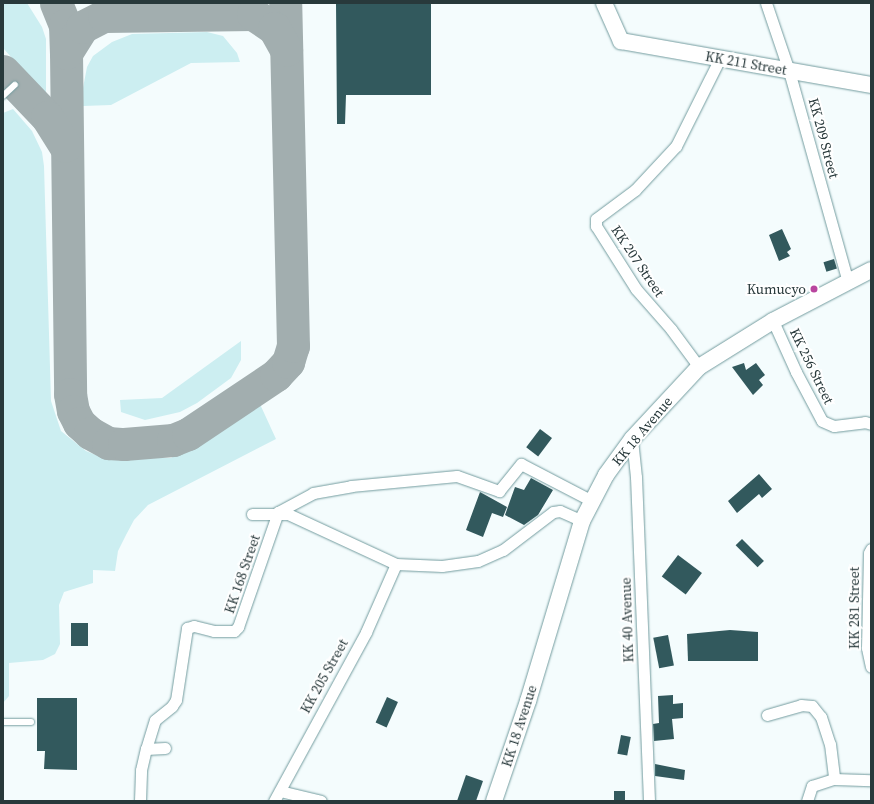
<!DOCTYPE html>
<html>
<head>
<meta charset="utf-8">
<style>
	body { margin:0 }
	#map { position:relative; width:874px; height:804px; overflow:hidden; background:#f4fcfd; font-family:"Source Serif 4",serif }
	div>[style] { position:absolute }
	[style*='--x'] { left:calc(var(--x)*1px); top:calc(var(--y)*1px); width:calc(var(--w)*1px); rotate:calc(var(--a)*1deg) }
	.green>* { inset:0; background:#cceef1 }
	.taxiway>* { height:33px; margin:-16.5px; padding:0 16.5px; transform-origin:16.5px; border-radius:16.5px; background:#a2aeaf }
	.building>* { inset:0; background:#32595d; transform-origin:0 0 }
	.roads { filter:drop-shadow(0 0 1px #739c9f) drop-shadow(0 0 1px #739c9f) }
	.lane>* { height:5.5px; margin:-2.75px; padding:0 2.75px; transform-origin:2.75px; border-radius:2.75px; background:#fff }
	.street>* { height:11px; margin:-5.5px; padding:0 5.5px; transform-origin:5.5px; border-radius:5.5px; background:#fff }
	.secondary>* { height:16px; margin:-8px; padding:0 8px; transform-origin:8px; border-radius:8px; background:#fff }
	.dots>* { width:11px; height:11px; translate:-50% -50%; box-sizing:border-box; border:2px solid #fff; border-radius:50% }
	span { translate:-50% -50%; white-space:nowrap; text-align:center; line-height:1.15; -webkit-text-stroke:4px #fff; paint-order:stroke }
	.street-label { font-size:14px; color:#28393b }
	.poi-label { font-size:14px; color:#28393b }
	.right { translate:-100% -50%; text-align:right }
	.frame { position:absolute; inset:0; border:4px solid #28393b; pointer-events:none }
</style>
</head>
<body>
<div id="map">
	<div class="green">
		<div style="clip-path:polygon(3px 3px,27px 3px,42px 27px,46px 39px,46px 96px,3px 48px)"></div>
		<div style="clip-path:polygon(207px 32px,223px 36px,237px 53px,240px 62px,191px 63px,111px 105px,83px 106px,82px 93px,87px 67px,93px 56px,112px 42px,132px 34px)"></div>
		<div style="clip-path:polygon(13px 109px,32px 131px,42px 152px,44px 166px,51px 401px,61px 431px,86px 451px,101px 457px,171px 458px,259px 402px,276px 439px,148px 505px,134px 520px,126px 535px,118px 551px,115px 571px,93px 570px,93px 583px,64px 592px,59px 605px,60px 644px,55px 654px,43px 660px,9px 663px,9px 696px,3px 703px,3px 113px)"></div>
		<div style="clip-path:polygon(241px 341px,241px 360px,231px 378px,197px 403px,180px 412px,145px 420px,121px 412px,120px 400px,162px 398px)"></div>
	</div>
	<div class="taxiway">
		<div style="--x:56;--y:3;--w:24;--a:68"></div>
		<div style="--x:65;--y:25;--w:28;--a:88"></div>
		<div style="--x:66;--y:53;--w:341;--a:89.3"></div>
		<div style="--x:70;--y:394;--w:17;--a:80"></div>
		<div style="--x:73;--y:411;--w:13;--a:63"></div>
		<div style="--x:79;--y:423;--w:15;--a:42"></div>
		<div style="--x:90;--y:433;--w:21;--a:29"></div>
		<div style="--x:108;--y:443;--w:16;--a:4"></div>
		<div style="--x:124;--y:444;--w:49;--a:-4.7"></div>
		<div style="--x:173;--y:440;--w:16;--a:-22"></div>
		<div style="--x:188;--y:434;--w:106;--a:-33.8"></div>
		<div style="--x:276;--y:375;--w:18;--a:-47"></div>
		<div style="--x:288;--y:362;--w:17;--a:-73"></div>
		<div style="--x:293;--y:346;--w:343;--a:-91.3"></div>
		<div style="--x:66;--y:53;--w:31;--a:-58"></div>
		<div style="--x:82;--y:27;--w:25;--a:-27"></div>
		<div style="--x:104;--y:16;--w:149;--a:-0.8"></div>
		<div style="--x:253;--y:14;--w:25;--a:34"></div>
		<div style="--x:274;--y:28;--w:25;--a:61"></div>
		<div style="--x:3;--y:71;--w:64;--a:46.3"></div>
		<div style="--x:47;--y:117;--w:34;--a:58"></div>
	</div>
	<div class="building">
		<div style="clip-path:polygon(336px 3px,431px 3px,431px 95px,346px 95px,345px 124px,337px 124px)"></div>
		<div style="clip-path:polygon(782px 229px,791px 249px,787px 252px,790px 256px,779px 261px,769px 235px)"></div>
		<div style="left:834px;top:259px;width:10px;height:11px;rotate:73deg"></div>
		<div style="clip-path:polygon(744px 363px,746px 370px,756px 363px,765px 375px,759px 380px,763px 385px,753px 395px,732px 367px)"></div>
		<div style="left:540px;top:429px;width:15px;height:23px;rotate:37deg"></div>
		<div style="clip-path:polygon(759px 474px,772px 489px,762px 498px,759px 494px,737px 513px,728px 501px)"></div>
		<div style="clip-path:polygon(531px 478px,553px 490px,538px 515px,524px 525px,505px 515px,515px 487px,524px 490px)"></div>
		<div style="clip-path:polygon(480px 492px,507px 507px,503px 517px,492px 513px,483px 537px,466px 530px)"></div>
		<div style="left:742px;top:539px;width:31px;height:9px;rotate:45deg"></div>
		<div style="left:678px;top:555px;width:30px;height:27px;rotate:37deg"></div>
		<div style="left:71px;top:623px;width:17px;height:23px"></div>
		<div style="clip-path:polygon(730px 630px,758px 632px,758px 661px,688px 661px,687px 634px)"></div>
		<div style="left:668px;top:635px;width:31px;height:15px;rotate:79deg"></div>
		<div style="clip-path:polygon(673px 695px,673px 704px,683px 703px,683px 718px,672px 719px,674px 739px,654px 741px,653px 724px,659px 723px,658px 696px)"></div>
		<div style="left:387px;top:697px;width:12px;height:28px;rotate:24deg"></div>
		<div style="clip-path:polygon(37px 698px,77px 698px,77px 770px,44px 769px,45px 751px,37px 751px)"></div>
		<div style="left:621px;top:735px;width:10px;height:19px;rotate:11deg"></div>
		<div style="clip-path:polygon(655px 764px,685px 770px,684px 780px,655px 776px)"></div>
		<div style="clip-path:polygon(466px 775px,483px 781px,476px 801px,457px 801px)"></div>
		<div style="left:614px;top:791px;width:11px;height:10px"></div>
	</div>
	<div class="roads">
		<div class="lane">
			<div style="--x:3;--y:96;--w:16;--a:-43"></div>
			<div style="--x:3;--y:722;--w:28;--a:0"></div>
		</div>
		<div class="street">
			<div style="--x:766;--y:3;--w:72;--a:71.3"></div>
			<div style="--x:789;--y:71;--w:220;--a:74.4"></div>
			<div style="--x:773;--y:321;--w:56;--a:65.7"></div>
			<div style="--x:796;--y:372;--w:55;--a:62"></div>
			<div style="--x:822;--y:421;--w:13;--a:23"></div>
			<div style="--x:834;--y:426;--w:31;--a:-7"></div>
			<div style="--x:865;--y:422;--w:6;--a:18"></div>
			<div style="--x:699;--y:367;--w:47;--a:-126.4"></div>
			<div style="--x:671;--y:329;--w:53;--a:-131.2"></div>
			<div style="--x:636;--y:289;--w:75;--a:-122.4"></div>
			<div style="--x:596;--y:226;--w:7;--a:-90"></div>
			<div style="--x:596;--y:219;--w:49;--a:-36.6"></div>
			<div style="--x:635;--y:190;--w:60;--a:-47"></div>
			<div style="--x:676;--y:146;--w:98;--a:-63.4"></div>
			<div style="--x:632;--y:439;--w:38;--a:84"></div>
			<div style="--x:636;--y:477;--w:324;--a:87.7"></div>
			<div style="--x:252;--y:514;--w:36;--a:0"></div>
			<div style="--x:288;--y:514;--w:119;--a:24.8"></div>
			<div style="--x:871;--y:549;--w:4;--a:117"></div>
			<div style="--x:869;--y:553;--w:95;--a:91.2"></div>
			<div style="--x:867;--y:648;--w:19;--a:78"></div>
			<div style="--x:767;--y:715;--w:35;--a:-16"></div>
			<div style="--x:801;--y:705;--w:11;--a:5"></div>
			<div style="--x:812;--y:706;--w:14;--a:51"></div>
			<div style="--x:821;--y:717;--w:28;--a:72"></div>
			<div style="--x:830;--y:744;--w:35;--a:83"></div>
			<div style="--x:146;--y:749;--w:30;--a:-73"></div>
			<div style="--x:155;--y:720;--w:22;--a:-39"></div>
			<div style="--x:172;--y:706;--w:7;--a:-56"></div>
			<div style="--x:176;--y:700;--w:73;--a:-81.3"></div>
			<div style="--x:187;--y:628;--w:7;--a:-16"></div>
			<div style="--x:194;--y:626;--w:21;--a:14"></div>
			<div style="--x:214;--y:631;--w:20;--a:0"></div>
			<div style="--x:234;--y:631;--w:6;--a:-45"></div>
			<div style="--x:238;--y:627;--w:122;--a:-70.8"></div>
			<div style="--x:278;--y:512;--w:40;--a:-28"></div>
			<div style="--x:313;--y:493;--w:39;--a:-10"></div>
			<div style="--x:351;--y:486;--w:106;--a:-5.4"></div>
			<div style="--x:457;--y:476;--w:45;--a:19.7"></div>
			<div style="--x:499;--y:491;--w:35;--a:-51"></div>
			<div style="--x:521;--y:464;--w:80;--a:27.5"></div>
			<div style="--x:280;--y:791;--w:42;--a:13.7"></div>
			<div style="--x:140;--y:801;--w:31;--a:-88"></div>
			<div style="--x:141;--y:770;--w:22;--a:-77"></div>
			<div style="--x:146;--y:749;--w:19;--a:-3"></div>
			<div style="--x:274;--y:801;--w:192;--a:-61.4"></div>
			<div style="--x:366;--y:632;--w:74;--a:-66.2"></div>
			<div style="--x:396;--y:564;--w:46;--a:2.5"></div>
			<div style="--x:442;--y:566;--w:36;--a:-8"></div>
			<div style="--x:478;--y:561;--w:27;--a:-24"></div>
			<div style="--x:503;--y:550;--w:63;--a:-37.2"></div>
			<div style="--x:553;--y:512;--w:7;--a:-8"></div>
			<div style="--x:560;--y:511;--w:24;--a:24"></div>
			<div style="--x:807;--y:801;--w:16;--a:-72"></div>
			<div style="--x:812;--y:786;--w:23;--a:-18"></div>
			<div style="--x:834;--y:779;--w:37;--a:2"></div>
		</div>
		<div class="secondary">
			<div style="--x:604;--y:3;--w:42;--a:65.9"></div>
			<div style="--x:621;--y:41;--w:254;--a:10"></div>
			<div style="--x:494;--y:801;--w:106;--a:-71.2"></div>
			<div style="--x:528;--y:701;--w:188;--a:-73.3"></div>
			<div style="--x:582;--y:521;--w:52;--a:-62.4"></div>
			<div style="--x:606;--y:475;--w:44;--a:-54.2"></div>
			<div style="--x:632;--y:439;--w:98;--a:-47.1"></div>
			<div style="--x:699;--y:367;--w:87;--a:-31.9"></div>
			<div style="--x:773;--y:321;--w:110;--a:-27.5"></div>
		</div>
	</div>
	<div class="dots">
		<div style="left:814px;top:289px;background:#b9459f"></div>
	</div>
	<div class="street-label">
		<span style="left:746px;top:63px;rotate:10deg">KK 211 Street</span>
		<span style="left:824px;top:138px;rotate:75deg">KK 209 Street</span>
		<span style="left:638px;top:261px;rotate:56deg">KK 207 Street</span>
		<span style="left:812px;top:366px;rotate:64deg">KK 256 Street</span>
		<span style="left:642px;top:431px;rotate:-50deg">KK 18 Avenue</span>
		<span style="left:242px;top:574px;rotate:-71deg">KK 168 Street</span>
		<span style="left:854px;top:608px;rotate:-90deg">KK 281 Street</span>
		<span style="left:627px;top:620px;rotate:-92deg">KK 40 Avenue</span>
		<span style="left:324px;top:676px;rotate:-61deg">KK 205 Street</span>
		<span style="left:519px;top:726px;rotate:-72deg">KK 18 Avenue</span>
	</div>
	<div class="poi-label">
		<span class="right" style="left:806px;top:289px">Kumucyo</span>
	</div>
	<div class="frame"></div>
</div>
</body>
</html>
